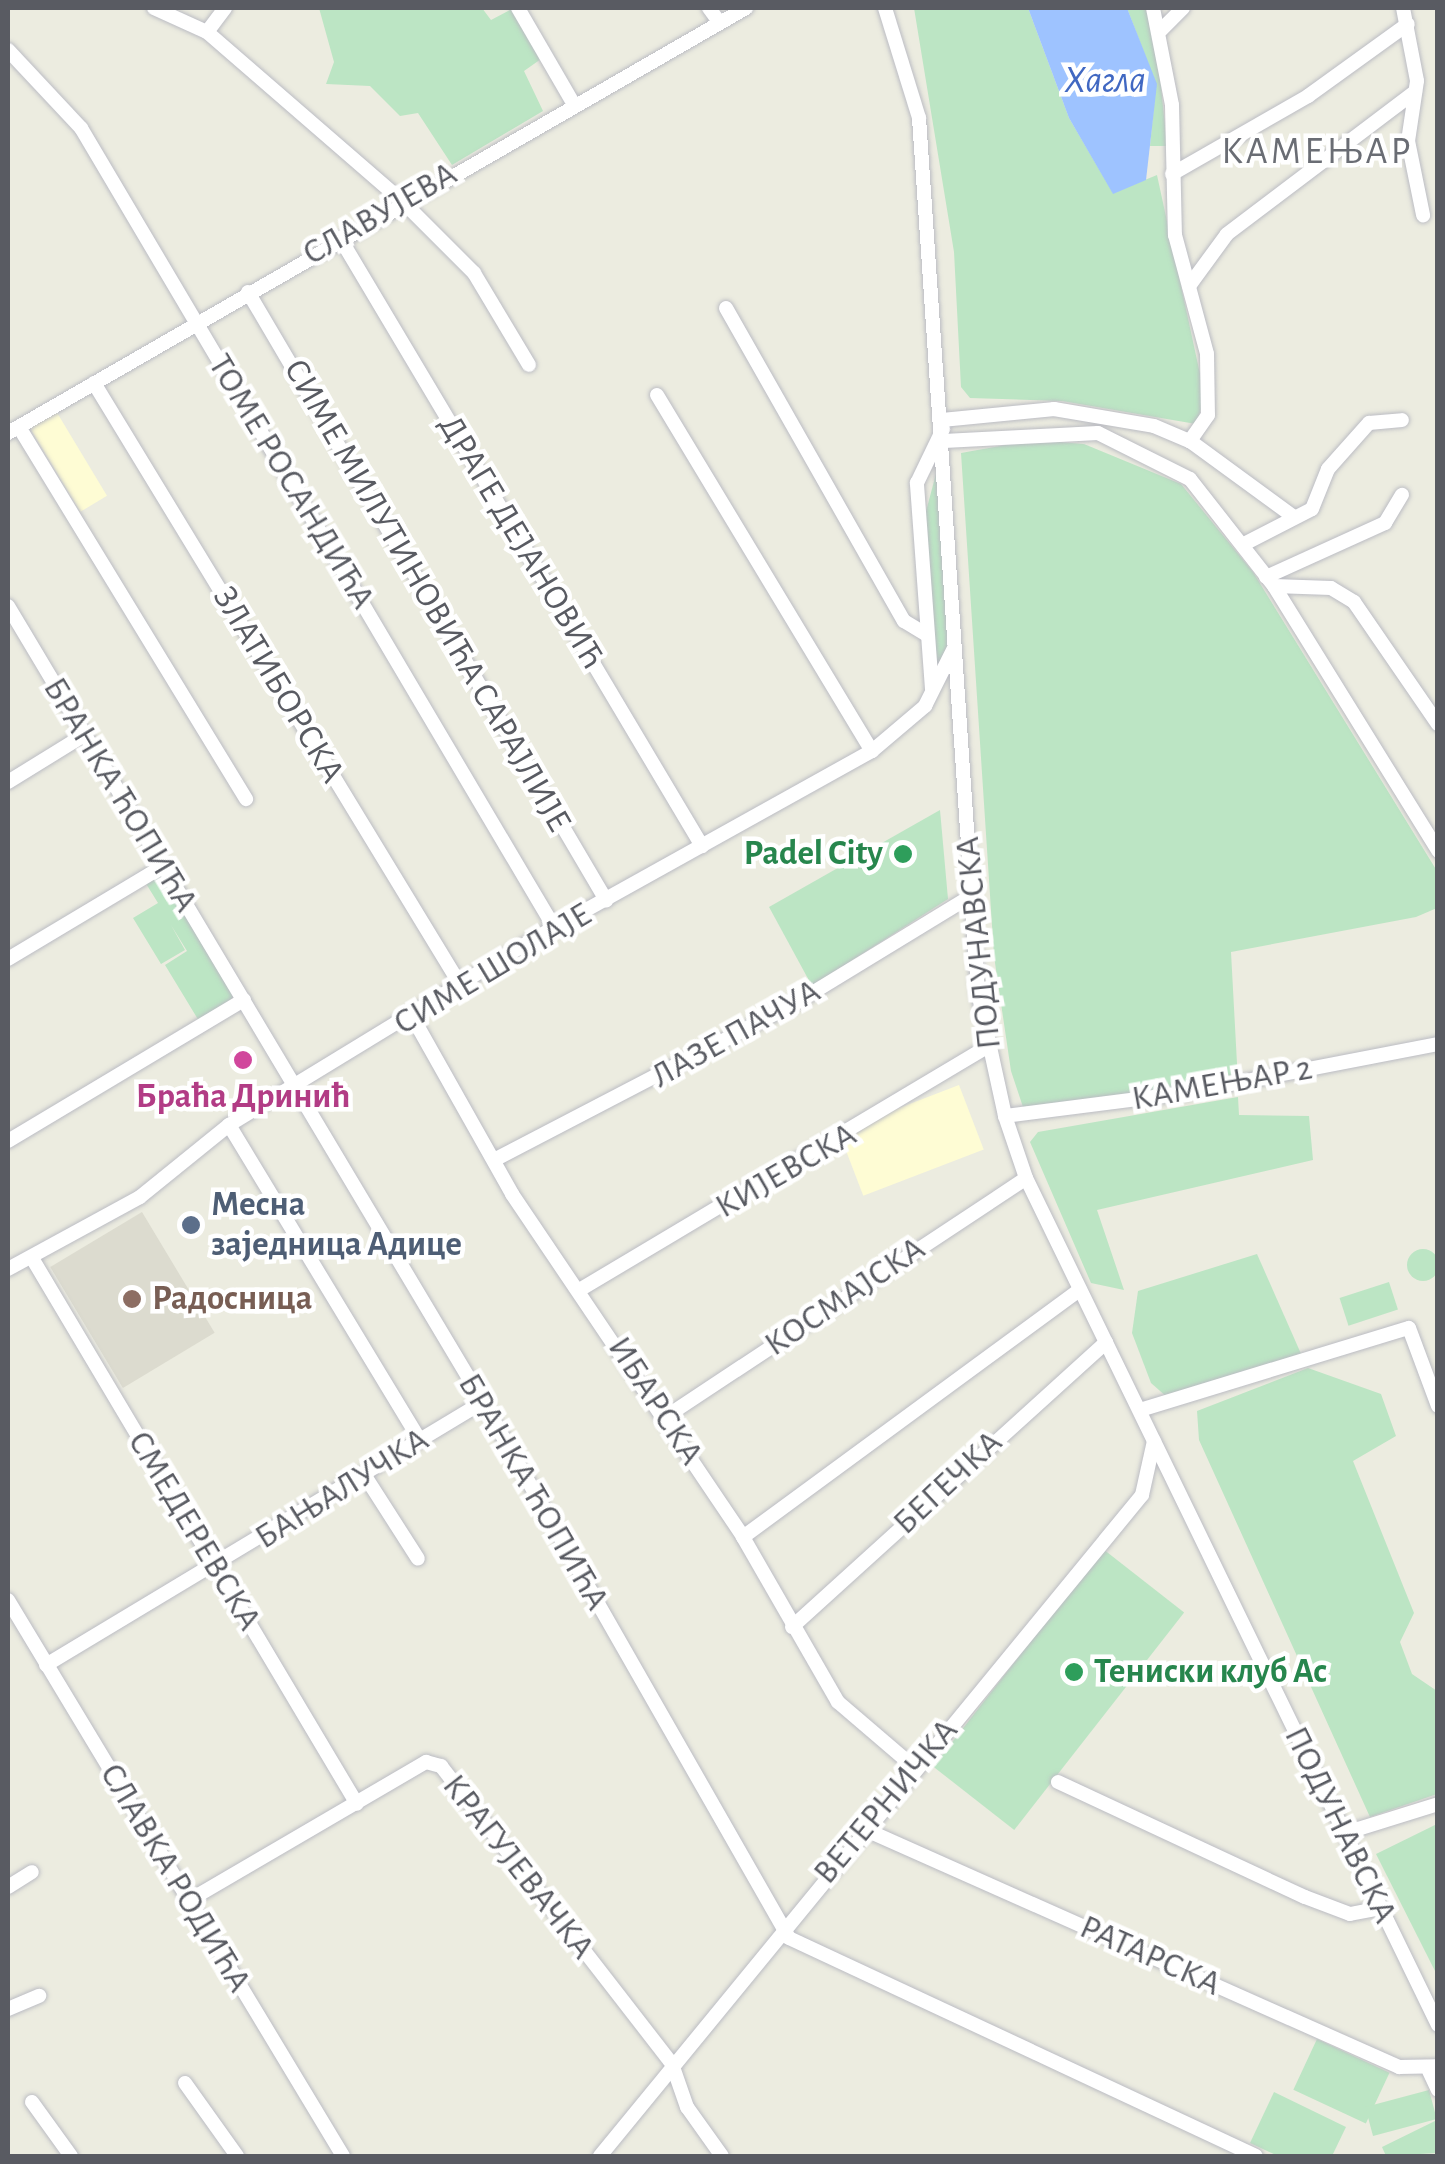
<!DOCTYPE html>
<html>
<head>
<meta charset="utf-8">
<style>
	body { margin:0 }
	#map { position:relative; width:1445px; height:2164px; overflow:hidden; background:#ecece0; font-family:"Alegreya Sans",sans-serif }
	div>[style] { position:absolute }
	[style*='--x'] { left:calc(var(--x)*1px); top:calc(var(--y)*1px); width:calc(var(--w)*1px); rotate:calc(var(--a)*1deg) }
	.commercial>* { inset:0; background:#fefcd4; transform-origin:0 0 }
	.education>* { inset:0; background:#dcdbcf; transform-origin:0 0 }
	.green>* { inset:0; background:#bce5c4; transform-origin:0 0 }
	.round { border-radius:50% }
	.water>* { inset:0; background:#9ec3ff }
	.roads { filter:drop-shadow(0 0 2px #bbbcc3) drop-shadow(0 0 2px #bbbcc3) }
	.minor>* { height:14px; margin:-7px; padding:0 7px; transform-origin:7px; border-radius:7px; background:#fff }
	.dots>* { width:28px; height:28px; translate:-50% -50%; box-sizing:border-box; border:5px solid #fff; border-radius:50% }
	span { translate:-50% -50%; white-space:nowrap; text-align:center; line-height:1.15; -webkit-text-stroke:9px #fff; paint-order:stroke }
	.street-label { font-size:35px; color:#595b62 }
	.leisure-label { font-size:35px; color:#27864d; font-weight:700 }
	.right { translate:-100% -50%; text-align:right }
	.left { translate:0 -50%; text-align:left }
	.hotel-label { font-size:35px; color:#b23c85; font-weight:700 }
	.service-label { font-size:35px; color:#4e5e75; font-weight:700 }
	.education-label { font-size:35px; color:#785e54; font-weight:700 }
	.water-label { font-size:38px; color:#4168c2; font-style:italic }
	.neighbourhood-label { font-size:38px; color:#6a6d74; letter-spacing:2.5px }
	.frame { position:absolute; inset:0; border:10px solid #595b62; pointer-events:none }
</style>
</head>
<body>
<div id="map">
	<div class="commercial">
		<div style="left:56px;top:411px;width:99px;height:31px;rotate:59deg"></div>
		<div style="left:959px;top:1085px;width:69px;height:129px;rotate:69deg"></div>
	</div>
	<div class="education">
		<div style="left:142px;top:1212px;width:141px;height:107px;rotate:59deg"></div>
	</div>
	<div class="green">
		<div style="clip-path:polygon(319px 8px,482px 8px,491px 20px,512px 9px,541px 59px,524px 71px,543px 111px,452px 165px,418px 113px,400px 116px,370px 86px,326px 84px,334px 62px)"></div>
		<div style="clip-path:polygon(914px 8px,1028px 8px,1069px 118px,1113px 193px,1157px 175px,1205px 397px,1196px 424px,1062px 401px,970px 398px,961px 387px,954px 252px)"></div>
		<div style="clip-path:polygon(1127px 8px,1145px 8px,1156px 37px,1167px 146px,1150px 146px,1156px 84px)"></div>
		<div style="clip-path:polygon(1034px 440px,1084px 444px,1181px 484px,1253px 572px,1437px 871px,1437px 908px,1416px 917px,1231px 952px,1238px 1082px,1023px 1107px,1011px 1071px,994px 956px,961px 453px)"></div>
		<div style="clip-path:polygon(940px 459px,948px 654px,934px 681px,925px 515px)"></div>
		<div style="clip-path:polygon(940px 810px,948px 899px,812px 986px,769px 907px)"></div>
		<div style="clip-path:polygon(160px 873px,236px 998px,199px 1021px,165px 965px,187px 951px,171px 925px,185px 950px,161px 964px,133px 918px,158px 903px,145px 882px)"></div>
		<div style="clip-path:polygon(1238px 1097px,1239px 1115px,1309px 1116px,1313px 1160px,1097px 1210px,1124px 1290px,1091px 1283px,1030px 1142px,1038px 1132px)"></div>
		<div class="round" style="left:1407px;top:1249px;width:32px;height:32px"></div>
		<div style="clip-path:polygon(1257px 1254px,1302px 1356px,1176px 1405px,1151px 1383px,1132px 1333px,1138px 1291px)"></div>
		<div style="left:1389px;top:1282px;width:29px;height:52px;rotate:72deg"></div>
		<div style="clip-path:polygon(1308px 1368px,1381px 1394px,1396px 1436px,1353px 1461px,1414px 1613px,1400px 1642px,1412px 1674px,1437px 1691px,1437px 1794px,1370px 1817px,1199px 1440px,1197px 1411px)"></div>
		<div style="left:1103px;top:1549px;width:103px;height:276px;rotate:38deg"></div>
		<div style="clip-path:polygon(1437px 1824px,1438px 1824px,1437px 1975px,1376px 1854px)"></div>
		<div style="left:1317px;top:2039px;width:80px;height:56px;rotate:25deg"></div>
		<div style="left:1429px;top:2090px;width:30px;height:66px;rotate:75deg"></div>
		<div style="clip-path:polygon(1274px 2092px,1346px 2127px,1332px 2156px,1278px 2156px,1250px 2143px)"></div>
		<div style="clip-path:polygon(1437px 2120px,1437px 2153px,1386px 2156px,1382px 2147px)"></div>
	</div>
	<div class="water">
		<div style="clip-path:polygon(1028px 8px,1127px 8px,1157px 84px,1146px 180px,1113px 194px,1069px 118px)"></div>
	</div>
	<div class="roads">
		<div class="minor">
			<div style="--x:154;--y:8;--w:58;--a:24.4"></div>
			<div style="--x:207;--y:32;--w:258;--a:40.9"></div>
			<div style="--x:402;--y:201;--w:102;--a:45"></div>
			<div style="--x:474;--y:273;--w:107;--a:59.1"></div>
			<div style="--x:518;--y:8;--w:110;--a:59.9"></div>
			<div style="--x:709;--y:8;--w:17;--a:54"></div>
			<div style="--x:885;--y:8;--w:115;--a:72.8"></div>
			<div style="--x:919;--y:118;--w:876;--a:86.14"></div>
			<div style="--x:978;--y:992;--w:127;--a:77.7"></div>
			<div style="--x:1005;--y:1116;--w:65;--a:71.3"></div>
			<div style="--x:1026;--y:1178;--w:942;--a:64.06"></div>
			<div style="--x:1153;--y:8;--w:99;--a:78.9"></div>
			<div style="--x:1172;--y:105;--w:130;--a:88.7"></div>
			<div style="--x:1175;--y:235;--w:123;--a:74.9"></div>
			<div style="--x:1207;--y:354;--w:61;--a:89.1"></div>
			<div style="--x:1208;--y:415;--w:32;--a:125"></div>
			<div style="--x:1403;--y:8;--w:74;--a:79.1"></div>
			<div style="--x:1417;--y:81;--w:61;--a:98.5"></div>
			<div style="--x:1408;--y:141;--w:76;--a:78.5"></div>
			<div style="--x:1161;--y:30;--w:31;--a:-45"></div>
			<div style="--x:207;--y:32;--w:30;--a:-53"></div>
			<div style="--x:8;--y:50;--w:107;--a:46.9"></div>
			<div style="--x:81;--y:128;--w:931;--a:59.38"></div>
			<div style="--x:1172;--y:174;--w:157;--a:-29.8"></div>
			<div style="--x:1308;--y:96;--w:123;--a:-35.8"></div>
			<div style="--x:340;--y:238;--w:708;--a:59.23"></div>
			<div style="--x:1189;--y:286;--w:64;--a:-53.8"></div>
			<div style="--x:1227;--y:234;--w:236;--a:-37.1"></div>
			<div style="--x:248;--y:292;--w:706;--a:59.51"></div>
			<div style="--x:726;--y:308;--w:360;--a:60.4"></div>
			<div style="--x:904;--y:621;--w:26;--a:31"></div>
			<div style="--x:94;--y:383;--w:706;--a:58.67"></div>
			<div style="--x:657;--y:395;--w:416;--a:58.9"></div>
			<div style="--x:942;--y:420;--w:113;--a:-5.6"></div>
			<div style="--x:1054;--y:409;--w:101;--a:9.6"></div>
			<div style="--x:1154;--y:426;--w:39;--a:23"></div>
			<div style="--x:1190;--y:441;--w:129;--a:36.2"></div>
			<div style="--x:19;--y:427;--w:436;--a:58.6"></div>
			<div style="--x:8;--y:433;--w:852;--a:-29.94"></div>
			<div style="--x:944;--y:441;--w:154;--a:-3"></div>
			<div style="--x:1098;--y:433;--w:103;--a:26.6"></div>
			<div style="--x:1190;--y:479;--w:136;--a:51.9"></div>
			<div style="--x:1274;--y:586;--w:312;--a:58.2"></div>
			<div style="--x:1244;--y:544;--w:76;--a:-27.2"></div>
			<div style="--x:1312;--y:509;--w:43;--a:-68.2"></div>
			<div style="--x:1328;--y:469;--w:62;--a:-48.3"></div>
			<div style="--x:1369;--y:423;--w:33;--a:-5"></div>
			<div style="--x:1266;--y:577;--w:131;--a:-24.4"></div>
			<div style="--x:1385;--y:523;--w:33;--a:-59"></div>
			<div style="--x:1274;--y:586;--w:57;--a:2"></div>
			<div style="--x:1331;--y:588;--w:27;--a:31"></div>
			<div style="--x:1354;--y:602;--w:148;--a:55.5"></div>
			<div style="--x:8;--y:606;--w:927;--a:59.17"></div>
			<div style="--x:483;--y:1402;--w:617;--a:60.28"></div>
			<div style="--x:789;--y:1938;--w:515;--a:25.02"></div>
			<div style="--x:932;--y:689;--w:207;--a:-94.2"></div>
			<div style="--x:917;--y:483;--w:60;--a:-64.3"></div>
			<div style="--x:8;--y:782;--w:89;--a:-31.7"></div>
			<div style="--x:8;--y:959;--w:179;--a:-30.9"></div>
			<div style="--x:413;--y:1018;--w:202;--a:60.6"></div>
			<div style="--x:512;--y:1194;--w:414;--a:56"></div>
			<div style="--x:743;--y:1537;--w:190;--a:60.1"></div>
			<div style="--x:838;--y:1702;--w:101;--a:40.6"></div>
			<div style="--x:1005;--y:1116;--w:180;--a:-7.3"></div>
			<div style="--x:1184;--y:1093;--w:259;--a:-10.9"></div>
			<div style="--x:229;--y:1125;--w:369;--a:58.8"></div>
			<div style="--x:8;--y:1141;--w:275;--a:-30.9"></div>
			<div style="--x:494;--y:1160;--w:344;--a:-27.5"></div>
			<div style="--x:799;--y:1001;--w:202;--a:-31.4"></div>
			<div style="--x:32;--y:1258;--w:635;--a:59.24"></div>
			<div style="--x:8;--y:1269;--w:150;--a:-28.6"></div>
			<div style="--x:140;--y:1197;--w:114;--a:-39"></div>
			<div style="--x:229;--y:1125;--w:357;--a:-31.4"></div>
			<div style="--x:534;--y:939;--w:387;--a:-29.1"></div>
			<div style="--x:872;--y:751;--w:70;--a:-40.3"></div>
			<div style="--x:925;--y:706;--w:65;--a:-63.4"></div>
			<div style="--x:581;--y:1289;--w:473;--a:-30.8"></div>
			<div style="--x:1140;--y:1410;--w:281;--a:-17"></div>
			<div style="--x:1409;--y:1328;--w:83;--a:69.6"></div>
			<div style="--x:664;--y:1418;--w:434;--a:-33.5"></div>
			<div style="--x:365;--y:1476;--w:98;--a:57.4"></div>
			<div style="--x:743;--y:1537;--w:418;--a:-36.3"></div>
			<div style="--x:8;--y:1600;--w:649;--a:58.93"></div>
			<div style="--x:792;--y:1627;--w:424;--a:-42.2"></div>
			<div style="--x:46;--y:1665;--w:510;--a:-31.04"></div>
			<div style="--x:1058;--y:1782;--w:272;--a:25"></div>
			<div style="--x:1305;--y:1897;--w:48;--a:20.7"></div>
			<div style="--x:1350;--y:1914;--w:31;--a:-11"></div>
			<div style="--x:864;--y:1829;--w:586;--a:23.98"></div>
			<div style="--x:1399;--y:2067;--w:39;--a:-1"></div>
			<div style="--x:1345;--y:1833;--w:97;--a:-17.3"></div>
			<div style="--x:8;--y:1887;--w:28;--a:-32"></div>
			<div style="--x:188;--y:1901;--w:276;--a:-30.3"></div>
			<div style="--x:426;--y:1762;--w:16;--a:15"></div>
			<div style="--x:441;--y:1766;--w:377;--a:52.2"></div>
			<div style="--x:672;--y:2064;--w:46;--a:70.8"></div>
			<div style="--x:687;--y:2107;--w:60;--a:54.5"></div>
			<div style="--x:8;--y:2009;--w:34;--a:-23"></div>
			<div style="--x:1429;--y:2071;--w:21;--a:65"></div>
			<div style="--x:185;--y:2083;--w:90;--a:54.5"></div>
			<div style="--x:32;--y:2102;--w:67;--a:54.2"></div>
			<div style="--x:600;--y:2156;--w:855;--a:-50.65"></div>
			<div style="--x:1142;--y:1495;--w:55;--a:-77.5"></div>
		</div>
	</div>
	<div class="dots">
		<div style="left:903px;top:854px;background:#2e9e5b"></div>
		<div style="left:243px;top:1060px;background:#d1479c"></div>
		<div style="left:191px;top:1225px;background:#5c6f8a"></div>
		<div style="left:132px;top:1299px;background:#8d6e63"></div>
		<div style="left:1074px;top:1672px;background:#2e9e5b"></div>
	</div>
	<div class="street-label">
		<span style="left:380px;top:214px;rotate:-30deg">СЛАВУЈЕВА</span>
		<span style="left:291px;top:482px;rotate:59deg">ТОМЕ РОСАНДИЋА</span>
		<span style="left:521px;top:542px;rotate:59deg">ДРАГЕ ДЕЈАНОВИЋ</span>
		<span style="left:427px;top:596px;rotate:60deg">СИМЕ МИЛУТИНОВИЋА САРАЈЛИЈЕ</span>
		<span style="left:278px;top:685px;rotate:59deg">ЗЛАТИБОРСКА</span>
		<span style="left:120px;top:795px;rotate:59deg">БРАНКА ЋОПИЋА</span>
		<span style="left:979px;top:943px;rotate:-96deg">ПОДУНАВСКА</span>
		<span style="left:493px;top:969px;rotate:-31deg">СИМЕ ШОЛАЈЕ</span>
		<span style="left:736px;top:1034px;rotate:-29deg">ЛАЗЕ ПАЧУА</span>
		<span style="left:1222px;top:1084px;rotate:-10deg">КАМЕЊАР 2</span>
		<span style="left:786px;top:1171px;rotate:-30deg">КИЈЕВСКА</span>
		<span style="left:845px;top:1297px;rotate:-34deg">КОСМАЈСКА</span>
		<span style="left:655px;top:1401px;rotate:57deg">ИБАРСКА</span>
		<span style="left:948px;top:1483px;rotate:-43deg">БЕГЕЧКА</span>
		<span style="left:342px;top:1489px;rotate:-32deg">БАЊАЛУЧКА</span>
		<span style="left:533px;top:1492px;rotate:60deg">БРАНКА ЋОПИЋА</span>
		<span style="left:194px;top:1531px;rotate:59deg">СМЕДЕРЕВСКА</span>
		<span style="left:886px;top:1802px;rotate:-50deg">ВЕТЕРНИЧКА</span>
		<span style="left:1340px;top:1825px;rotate:64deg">ПОДУНАВСКА</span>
		<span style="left:518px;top:1867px;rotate:52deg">КРАГУЈЕВАЧКА</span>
		<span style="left:175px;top:1878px;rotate:59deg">СЛАВКА РОДИЋА</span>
		<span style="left:1150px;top:1956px;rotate:24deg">РАТАРСКА</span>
	</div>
	<div class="leisure-label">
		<span class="right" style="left:883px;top:854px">Padel City</span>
		<span class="left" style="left:1094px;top:1672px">Тениски клуб Ас</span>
	</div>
	<div class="hotel-label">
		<span style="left:243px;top:1097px">Браћа Дринић</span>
	</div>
	<div class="service-label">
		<span class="left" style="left:211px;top:1225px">Месна<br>заједница Адице</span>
	</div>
	<div class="education-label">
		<span class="left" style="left:152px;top:1299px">Радосница</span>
	</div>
	<div class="water-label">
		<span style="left:1105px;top:82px">Хагла</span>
	</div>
	<div class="neighbourhood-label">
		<span style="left:1317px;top:153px">КАМЕЊАР</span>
	</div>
	<div class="frame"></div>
</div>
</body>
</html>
